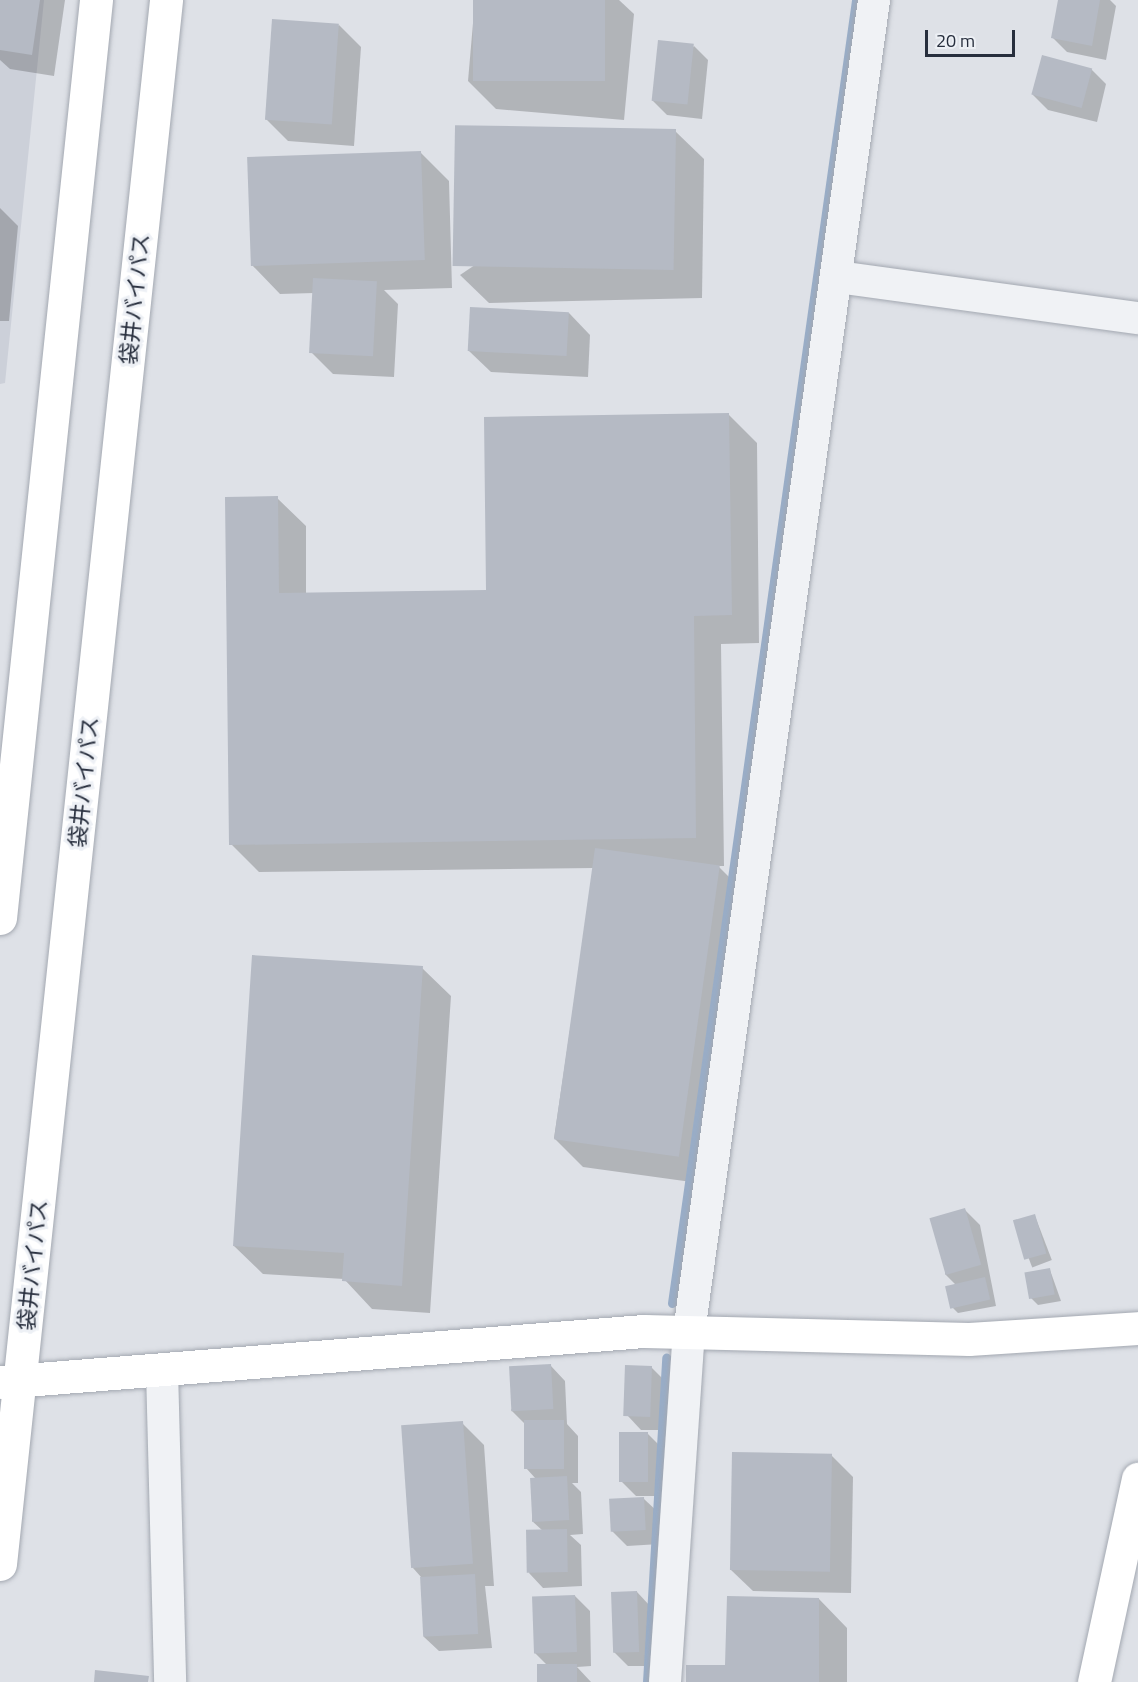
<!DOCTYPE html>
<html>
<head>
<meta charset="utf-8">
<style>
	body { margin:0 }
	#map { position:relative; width:1138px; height:1682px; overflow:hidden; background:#dee1e7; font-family:"Titillium Web","Noto Sans JP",sans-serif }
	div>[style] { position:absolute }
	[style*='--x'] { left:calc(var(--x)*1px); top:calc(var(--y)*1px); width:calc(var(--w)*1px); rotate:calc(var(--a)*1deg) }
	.built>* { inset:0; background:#ccd0d9 }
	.shadow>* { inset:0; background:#0003; transform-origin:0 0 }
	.stream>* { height:9px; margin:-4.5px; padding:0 4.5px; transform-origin:4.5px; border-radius:4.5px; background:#99adc7 }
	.building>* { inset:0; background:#b5bac4; transform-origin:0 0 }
	.roads { filter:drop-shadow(0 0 2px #a3a8b1) drop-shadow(0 0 2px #a3a8b1) }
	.street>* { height:32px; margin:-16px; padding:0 16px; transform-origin:16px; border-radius:16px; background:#f0f2f5 }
	.secondary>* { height:33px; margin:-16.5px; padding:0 16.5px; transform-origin:16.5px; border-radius:16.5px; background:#fff }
	.highway>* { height:33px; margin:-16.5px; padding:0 16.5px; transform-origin:16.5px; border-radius:16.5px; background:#fff }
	span { translate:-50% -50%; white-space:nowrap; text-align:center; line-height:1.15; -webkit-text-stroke:6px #edf0f5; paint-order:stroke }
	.street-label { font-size:22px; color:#272e3d }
	.scale { position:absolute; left:925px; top:30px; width:90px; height:27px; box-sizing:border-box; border:3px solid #272e3d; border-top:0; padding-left:8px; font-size:18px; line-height:21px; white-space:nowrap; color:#272e3d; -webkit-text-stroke:4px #edf0f5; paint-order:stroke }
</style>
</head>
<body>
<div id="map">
	<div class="built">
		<div style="clip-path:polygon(0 0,44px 0,5px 383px,0 384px)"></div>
	</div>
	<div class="shadow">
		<div style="clip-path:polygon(0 0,65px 0,54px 76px,10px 69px,0 60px)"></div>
		<div style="clip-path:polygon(475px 0,619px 0,634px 14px,624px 120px,496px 109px,468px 81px)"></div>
		<div style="clip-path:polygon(1059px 0,1110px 0,1116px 6px,1106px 60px,1067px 52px,1053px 38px)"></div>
		<div style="clip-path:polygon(339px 25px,361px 47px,354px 146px,288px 141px,266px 119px)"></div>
		<div style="clip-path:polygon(694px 46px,708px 60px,702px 119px,667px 115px,652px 100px)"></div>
		<div style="clip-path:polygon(1091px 69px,1106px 84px,1097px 122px,1048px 110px,1033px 95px)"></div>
		<div style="clip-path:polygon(675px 131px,704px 159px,702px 298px,489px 303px,460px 275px)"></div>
		<div style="clip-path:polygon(420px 152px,449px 181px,452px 288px,384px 290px,398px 304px,394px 377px,333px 374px,311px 352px,314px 293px,280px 294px,252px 265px)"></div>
		<div style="clip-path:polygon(0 208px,18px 226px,9px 321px,0 321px)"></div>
		<div style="clip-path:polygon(569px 313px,590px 335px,588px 377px,491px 372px,469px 351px)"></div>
		<div style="clip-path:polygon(728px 414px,757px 443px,759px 643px,721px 644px,724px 866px,718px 866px,748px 896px,706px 1184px,583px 1167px,554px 1138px,594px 868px,259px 872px,231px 844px,277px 498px,306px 526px,306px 594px,488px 591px)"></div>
		<div style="clip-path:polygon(422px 968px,451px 996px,430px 1313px,372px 1309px,344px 1279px,263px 1274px,234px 1246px)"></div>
		<div style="clip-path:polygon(965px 1210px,980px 1225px,996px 1306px,958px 1313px,951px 1306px,955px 1284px,945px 1274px)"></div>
		<div style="left:1035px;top:1216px;width:47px;height:21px;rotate:69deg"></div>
		<div style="clip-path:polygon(1050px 1270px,1061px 1301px,1038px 1305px,1031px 1298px)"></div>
		<div style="clip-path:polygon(551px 1366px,565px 1381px,567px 1424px,578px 1436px,578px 1483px,572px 1483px,581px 1492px,583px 1534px,570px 1535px,581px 1545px,582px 1586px,543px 1588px,529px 1573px,543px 1531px,532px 1521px,536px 1479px,526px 1468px,526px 1425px,511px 1410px)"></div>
		<div style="clip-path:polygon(651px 1367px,666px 1382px,665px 1430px,641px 1430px,627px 1415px)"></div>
		<div style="clip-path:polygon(462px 1423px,484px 1445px,494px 1586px,485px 1586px,492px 1648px,439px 1651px,424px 1637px,421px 1577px,413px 1568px)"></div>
		<div style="clip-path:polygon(647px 1433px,662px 1448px,662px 1496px,636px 1496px,621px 1481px)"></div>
		<div style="clip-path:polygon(831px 1455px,853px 1477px,851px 1593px,753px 1591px,731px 1570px)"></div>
		<div style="clip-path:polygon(644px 1499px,659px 1513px,660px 1544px,627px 1546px,612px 1531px)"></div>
		<div style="clip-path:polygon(637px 1592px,651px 1607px,653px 1666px,628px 1666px,614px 1652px)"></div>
		<div style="clip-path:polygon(575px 1596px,590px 1611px,591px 1666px,577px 1667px,591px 1682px,539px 1682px,548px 1666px,535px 1653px)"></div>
		<div style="clip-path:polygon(819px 1599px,847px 1628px,847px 1682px,687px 1682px,727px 1667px)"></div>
	</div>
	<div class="stream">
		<div style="--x:672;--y:1303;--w:1316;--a:-81.96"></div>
		<div style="--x:647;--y:1682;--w:325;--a:-86.6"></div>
	</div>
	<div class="building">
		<div style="clip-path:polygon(0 0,40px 0,32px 55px,0 50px)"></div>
		<div style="left:473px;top:0;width:132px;height:81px"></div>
		<div style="clip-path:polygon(1058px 0,1100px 0,1092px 46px,1051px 38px)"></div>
		<div style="left:272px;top:19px;width:67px;height:101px;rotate:4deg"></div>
		<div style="left:658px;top:40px;width:36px;height:61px;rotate:6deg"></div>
		<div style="left:1042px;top:55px;width:52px;height:41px;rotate:15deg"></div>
		<div style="left:676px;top:129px;width:141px;height:221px;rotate:91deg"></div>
		<div style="left:421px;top:151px;width:109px;height:174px;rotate:88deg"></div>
		<div style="left:313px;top:278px;width:64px;height:75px;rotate:3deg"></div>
		<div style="left:470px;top:307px;width:99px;height:44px;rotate:3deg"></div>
		<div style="clip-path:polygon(729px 413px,732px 615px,694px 616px,696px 838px,229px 845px,225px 497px,278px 496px,279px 593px,486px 590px,484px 417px)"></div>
		<div style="left:595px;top:848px;width:126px;height:294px;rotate:8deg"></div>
		<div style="clip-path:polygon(252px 955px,423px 966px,402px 1286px,342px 1281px,344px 1253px,233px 1246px)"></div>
		<div style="left:965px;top:1208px;width:59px;height:37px;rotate:74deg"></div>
		<div style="left:1035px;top:1214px;width:41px;height:23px;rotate:74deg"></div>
		<div style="left:1050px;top:1268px;width:27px;height:26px;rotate:80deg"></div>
		<div style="left:985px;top:1277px;width:23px;height:41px;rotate:77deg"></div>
		<div style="left:551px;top:1364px;width:45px;height:42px;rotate:87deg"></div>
		<div style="left:625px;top:1365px;width:27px;height:51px;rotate:2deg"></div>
		<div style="left:524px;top:1420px;width:40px;height:49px"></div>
		<div style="left:463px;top:1421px;width:143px;height:62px;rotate:86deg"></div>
		<div style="left:619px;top:1432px;width:29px;height:50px"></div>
		<div style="left:732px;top:1452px;width:100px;height:118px;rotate:1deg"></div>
		<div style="left:567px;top:1476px;width:44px;height:37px;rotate:87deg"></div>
		<div style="left:644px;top:1497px;width:33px;height:35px;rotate:87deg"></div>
		<div style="left:567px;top:1529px;width:43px;height:41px;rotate:89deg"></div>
		<div style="left:475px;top:1574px;width:60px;height:55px;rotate:87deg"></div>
		<div style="left:637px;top:1591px;width:61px;height:26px;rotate:88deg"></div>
		<div style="left:575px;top:1595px;width:57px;height:43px;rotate:88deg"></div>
		<div style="clip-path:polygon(727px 1596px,819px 1598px,819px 1682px,686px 1682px,686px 1665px,725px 1665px)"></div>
		<div style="left:537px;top:1664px;width:40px;height:18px"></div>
		<div style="clip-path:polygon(95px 1670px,149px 1676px,148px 1682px,94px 1682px)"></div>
	</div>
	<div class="roads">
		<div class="street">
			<div style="--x:838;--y:277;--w:303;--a:7.8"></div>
			<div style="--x:162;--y:1370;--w:312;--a:88.5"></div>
			<div style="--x:665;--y:1682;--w:351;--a:-86.1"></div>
			<div style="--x:689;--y:1332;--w:1345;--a:-82.09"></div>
		</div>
		<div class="secondary">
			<div style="--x:0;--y:1382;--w:646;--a:-4.53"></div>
			<div style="--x:644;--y:1331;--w:325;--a:1.4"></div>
			<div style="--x:969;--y:1339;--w:169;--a:-3.7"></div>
			<div style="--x:1094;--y:1682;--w:208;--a:-77.8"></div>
		</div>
		<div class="highway">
			<div style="--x:0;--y:918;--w:923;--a:-84.03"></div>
			<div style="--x:0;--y:1564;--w:1573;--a:-83.94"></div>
		</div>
	</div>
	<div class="street-label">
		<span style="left:135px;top:299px;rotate:-84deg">袋井バイパス</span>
		<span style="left:84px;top:782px;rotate:-84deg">袋井バイパス</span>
		<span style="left:33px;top:1265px;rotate:-84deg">袋井バイパス</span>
	</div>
	<div class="scale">20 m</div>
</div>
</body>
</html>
